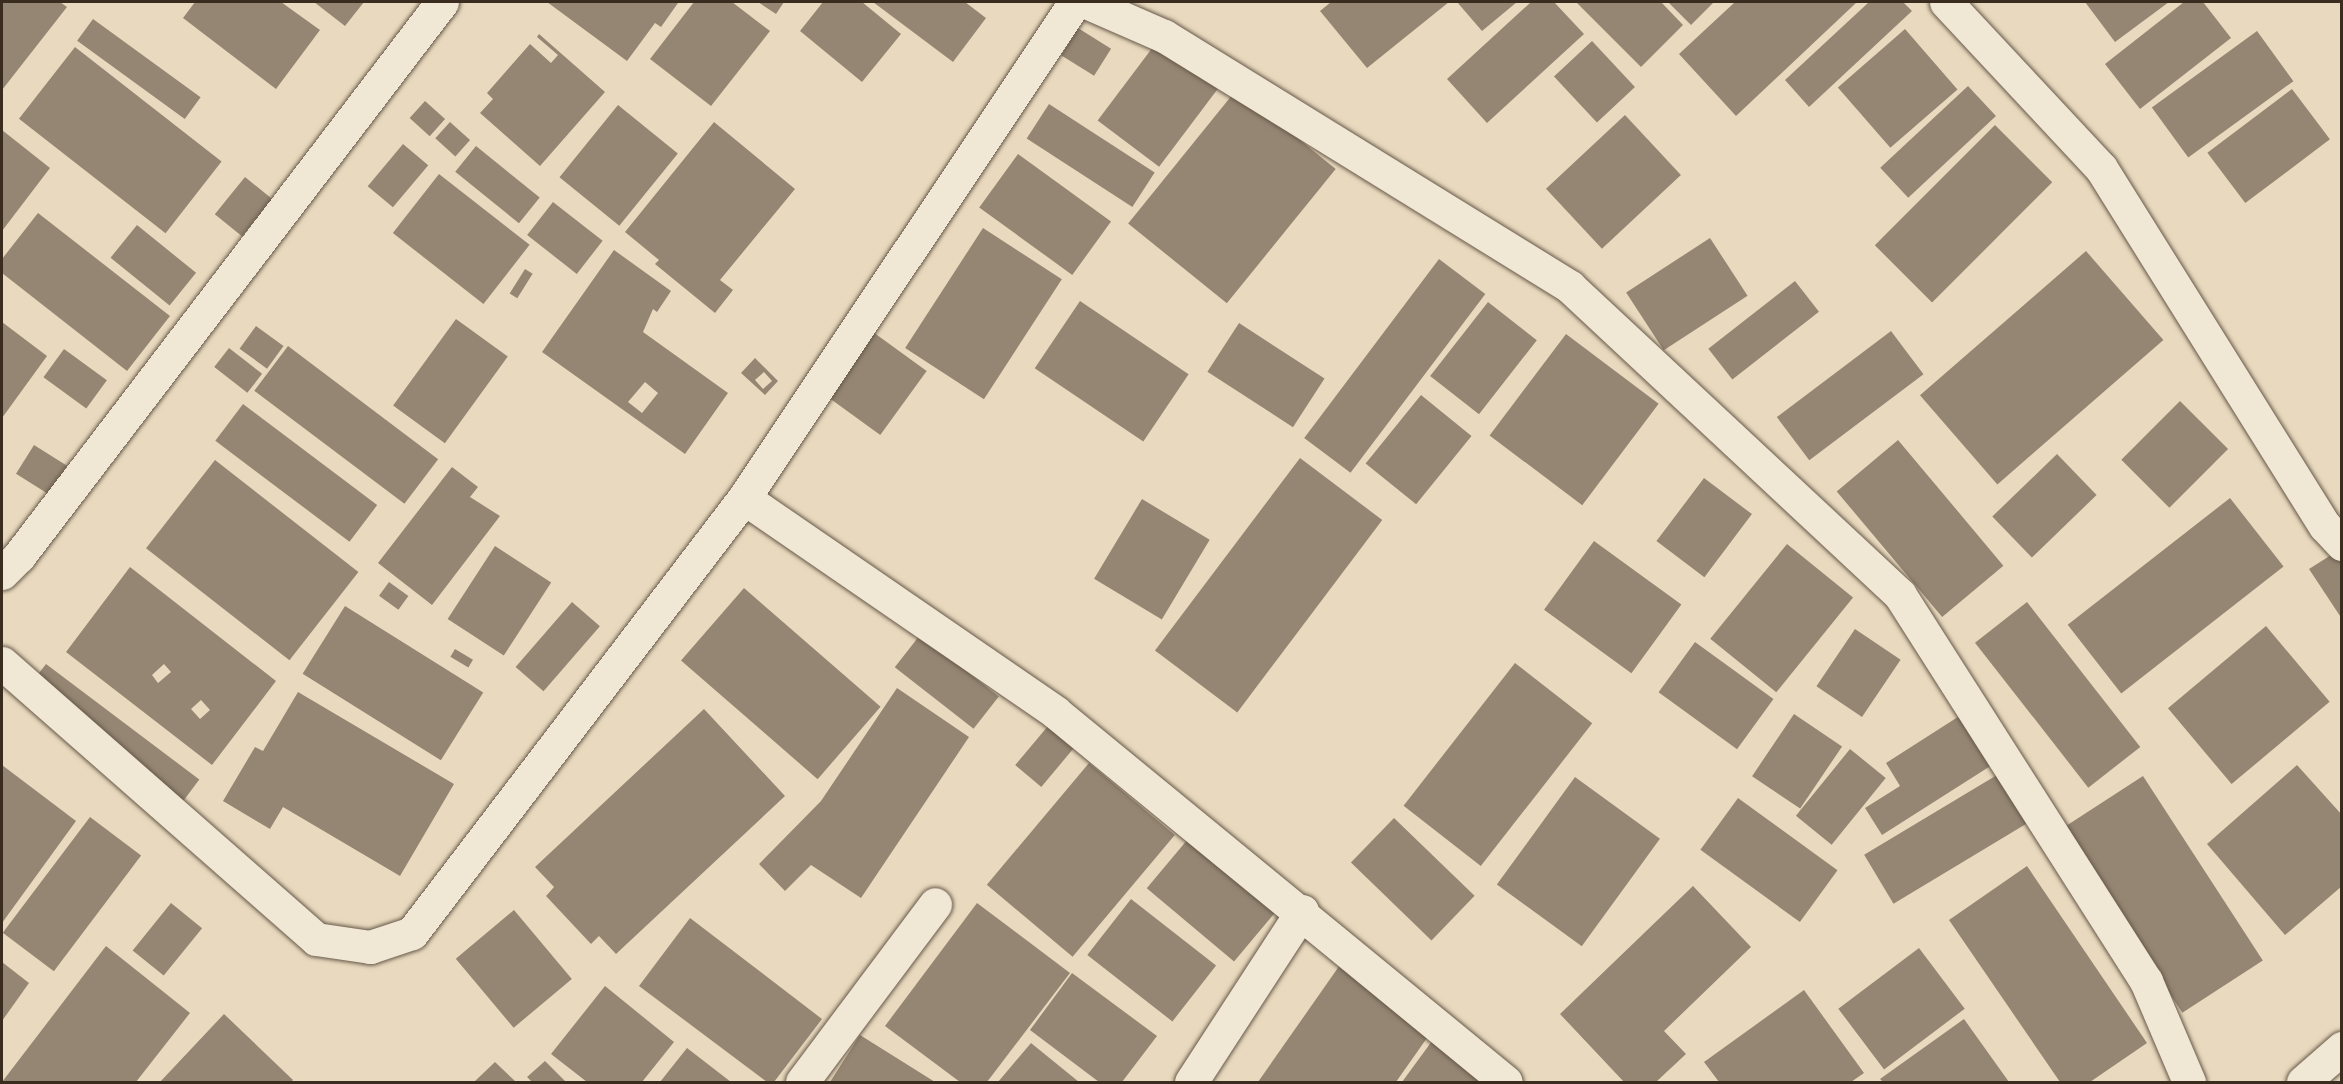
<!DOCTYPE html>
<html>
<head>
<meta charset="utf-8">
<style>
	body { margin:0 }
	#map { position:relative; width:2343px; height:1084px; overflow:hidden; background:#e9dabf; font-family:"Sorts Mill Goudy",serif }
	div>[style] { position:absolute }
	[style*='--x'] { left:calc(var(--x)*1px); top:calc(var(--y)*1px); width:calc(var(--w)*1px); rotate:calc(var(--a)*1deg) }
	.building>* { inset:0; background:#958673; transform-origin:0 0 }
	.roads { filter:drop-shadow(0 0 2px #665848) drop-shadow(0 0 2px #665848) }
	.street>* { height:33px; margin:-16.5px; padding:0 16.5px; transform-origin:16.5px; border-radius:16.5px; background:#f1e7d5 }
	span { translate:-50% -50%; white-space:nowrap; text-align:center; line-height:1.15; -webkit-text-stroke:6px #f1e7d5; paint-order:stroke }
	.frame { position:absolute; inset:0; border:3px solid #3b2c20; pointer-events:none }
</style>
</head>
<body>
<div id="map">
	<div class="building">
		<div style="clip-path:polygon(2px 2px,60px 2px,67px 7px,2px 90px)"></div>
		<div style="clip-path:polygon(195px 2px,281px 2px,320px 30px,276px 89px,183px 18px)"></div>
		<div style="clip-path:polygon(314px 2px,364px 2px,345px 26px)"></div>
		<div style="clip-path:polygon(547px 2px,677px 2px,678px 3px,661px 27px,655px 23px,627px 61px)"></div>
		<div style="clip-path:polygon(694px 2px,732px 2px,770px 31px,711px 106px,650px 59px)"></div>
		<div style="clip-path:polygon(758px 2px,784px 2px,776px 14px)"></div>
		<div style="clip-path:polygon(823px 2px,862px 2px,901px 34px,862px 82px,800px 31px)"></div>
		<div style="clip-path:polygon(873px 2px,965px 2px,986px 18px,953px 62px)"></div>
		<div style="clip-path:polygon(1331px 2px,1449px 2px,1367px 68px,1320px 11px)"></div>
		<div style="clip-path:polygon(1457px 2px,1517px 2px,1482px 31px)"></div>
		<div style="clip-path:polygon(1531px 2px,1554px 2px,1584px 34px,1487px 123px,1447px 79px)"></div>
		<div style="clip-path:polygon(1576px 2px,1661px 2px,1683px 25px,1641px 67px)"></div>
		<div style="clip-path:polygon(1668px 2px,1714px 2px,1691px 25px)"></div>
		<div style="clip-path:polygon(1735px 2px,1857px 2px,1736px 116px,1679px 54px)"></div>
		<div style="clip-path:polygon(1869px 2px,1903px 2px,1912px 11px,1809px 107px,1785px 80px)"></div>
		<div style="clip-path:polygon(2085px 2px,2169px 2px,2115px 42px)"></div>
		<div style="clip-path:polygon(2184px 2px,2203px 2px,2231px 38px,2140px 109px,2105px 64px)"></div>
		<div style="left:93px;top:19px;width:133px;height:27px;rotate:36deg"></div>
		<div style="left:1078px;top:28px;width:39px;height:32px;rotate:32deg"></div>
		<div style="left:1905px;top:29px;width:80px;height:89px;rotate:49deg"></div>
		<div style="left:2257px;top:31px;width:62px;height:130px;rotate:54deg"></div>
		<div style="clip-path:polygon(539px 34px,605px 92px,540px 166px,480px 113px,493px 99px,487px 93px,530px 44px,551px 63px,558px 55px,537px 37px)"></div>
		<div style="left:1592px;top:41px;width:63px;height:52px;rotate:47deg"></div>
		<div style="left:1156px;top:43px;width:77px;height:97px;rotate:37deg"></div>
		<div style="left:75px;top:47px;width:186px;height:91px;rotate:38deg"></div>
		<div style="left:1968px;top:86px;width:41px;height:120px;rotate:47deg"></div>
		<div style="left:1237px;top:89px;width:127px;height:173px;rotate:39deg"></div>
		<div style="left:2292px;top:89px;width:63px;height:106px;rotate:53deg"></div>
		<div style="left:425px;top:101px;width:27px;height:23px;rotate:42deg"></div>
		<div style="left:1049px;top:104px;width:126px;height:41px;rotate:33deg"></div>
		<div style="left:618px;top:105px;width:77px;height:93px;rotate:39deg"></div>
		<div style="left:1625px;top:115px;width:82px;height:108px;rotate:47deg"></div>
		<div style="left:450px;top:122px;width:27px;height:22px;rotate:42deg"></div>
		<div style="clip-path:polygon(714px 122px,795px 189px,720px 280px,733px 290px,715px 313px,655px 264px,659px 260px,625px 232px)"></div>
		<div style="left:1995px;top:125px;width:81px;height:170px;rotate:45deg"></div>
		<div style="clip-path:polygon(2px 130px,50px 168px,2px 231px)"></div>
		<div style="left:403px;top:144px;width:33px;height:55px;rotate:40deg"></div>
		<div style="left:476px;top:146px;width:82px;height:33px;rotate:39deg"></div>
		<div style="left:1018px;top:154px;width:115px;height:66px;rotate:36deg"></div>
		<div style="left:439px;top:174px;width:115px;height:75px;rotate:38deg"></div>
		<div style="left:245px;top:177px;width:35px;height:48px;rotate:39deg"></div>
		<div style="left:553px;top:202px;width:63px;height:42px;rotate:38deg"></div>
		<div style="clip-path:polygon(38px 213px,170px 316px,127px 371px,2px 273px,2px 259px)"></div>
		<div style="left:137px;top:225px;width:76px;height:42px;rotate:39deg"></div>
		<div style="left:983px;top:228px;width:94px;height:143px;rotate:33deg"></div>
		<div style="left:1710px;top:238px;width:69px;height:100px;rotate:57deg"></div>
		<div style="clip-path:polygon(evenodd,614px 250px,671px 291px,657px 312px,653px 309px,643px 332px,728px 393px,685px 454px,542px 352px,614px 250px,645px 382px,658px 393px,642px 413px,628px 402px,645px 382px)"></div>
		<div style="left:2086px;top:251px;width:118px;height:220px;rotate:49deg"></div>
		<div style="left:1439px;top:259px;width:58px;height:224px;rotate:37deg"></div>
		<div style="left:525px;top:269px;width:9px;height:29px;rotate:32deg"></div>
		<div style="left:1795px;top:281px;width:39px;height:110px;rotate:52deg"></div>
		<div style="left:1080px;top:301px;width:131px;height:81px;rotate:34deg"></div>
		<div style="left:1488px;top:302px;width:62px;height:94px;rotate:38deg"></div>
		<div style="left:456px;top:319px;width:64px;height:107px;rotate:36deg"></div>
		<div style="clip-path:polygon(2px 322px,47px 356px,2px 418px)"></div>
		<div style="left:1239px;top:323px;width:102px;height:58px;rotate:33deg"></div>
		<div style="left:256px;top:326px;width:34px;height:28px;rotate:36deg"></div>
		<div style="left:866px;top:327px;width:75px;height:79px;rotate:36deg"></div>
		<div style="left:1891px;top:331px;width:54px;height:143px;rotate:53deg"></div>
		<div style="left:1566px;top:334px;width:116px;height:127px;rotate:37deg"></div>
		<div style="left:288px;top:346px;width:188px;height:56px;rotate:37deg"></div>
		<div style="left:229px;top:348px;width:42px;height:24px;rotate:38deg"></div>
		<div style="left:64px;top:349px;width:53px;height:35px;rotate:36deg"></div>
		<div style="clip-path:polygon(evenodd,755px 358px,778px 381px,765px 395px,741px 373px,755px 358px,764px 372px,772px 381px,763px 389px,755px 380px,764px 372px)"></div>
		<div style="left:1421px;top:395px;width:65px;height:88px;rotate:39deg"></div>
		<div style="left:2180px;top:401px;width:68px;height:83px;rotate:45deg"></div>
		<div style="left:243px;top:404px;width:168px;height:46px;rotate:37deg"></div>
		<div style="left:1898px;top:440px;width:164px;height:80px;rotate:50deg"></div>
		<div style="left:34px;top:445px;width:39px;height:34px;rotate:32deg"></div>
		<div style="left:2057px;top:454px;width:57px;height:90px;rotate:46deg"></div>
		<div style="left:1300px;top:458px;width:103px;height:241px;rotate:37deg"></div>
		<div style="left:215px;top:460px;width:182px;height:112px;rotate:38deg"></div>
		<div style="clip-path:polygon(452px 467px,478px 487px,470px 497px,500px 516px,432px 605px,378px 563px)"></div>
		<div style="left:1704px;top:478px;width:60px;height:79px;rotate:37deg"></div>
		<div style="left:2230px;top:498px;width:87px;height:206px;rotate:52deg"></div>
		<div style="left:1142px;top:499px;width:79px;height:93px;rotate:31deg"></div>
		<div style="left:1594px;top:541px;width:108px;height:85px;rotate:36deg"></div>
		<div style="left:1787px;top:544px;width:85px;height:122px;rotate:39deg"></div>
		<div style="left:495px;top:546px;width:67px;height:87px;rotate:33deg"></div>
		<div style="clip-path:polygon(2339px 550px,2342px 553px,2342px 619px,2309px 569px)"></div>
		<div style="clip-path:polygon(evenodd,130px 567px,276px 681px,212px 765px,66px 652px,130px 567px,164px 664px,171px 672px,158px 683px,152px 675px,164px 664px,130px 567px,201px 700px,210px 710px,200px 719px,191px 709px,201px 700px)"></div>
		<div style="left:389px;top:582px;width:24px;height:17px;rotate:36deg"></div>
		<div style="left:744px;top:588px;width:181px;height:96px;rotate:41deg"></div>
		<div style="left:572px;top:602px;width:37px;height:86px;rotate:41deg"></div>
		<div style="left:2027px;top:602px;width:184px;height:66px;rotate:52deg"></div>
		<div style="left:345px;top:606px;width:163px;height:80px;rotate:32deg"></div>
		<div style="left:2266px;top:626px;width:99px;height:128px;rotate:50deg"></div>
		<div style="left:1855px;top:629px;width:55px;height:69px;rotate:34deg"></div>
		<div style="left:920px;top:635px;width:100px;height:41px;rotate:38deg"></div>
		<div style="left:1695px;top:642px;width:97px;height:62px;rotate:36deg"></div>
		<div style="left:455px;top:649px;width:21px;height:9px;rotate:31deg"></div>
		<div style="left:1515px;top:663px;width:98px;height:181px;rotate:38deg"></div>
		<div style="left:46px;top:664px;width:192px;height:28px;rotate:37deg"></div>
		<div style="clip-path:polygon(897px 688px,969px 737px,861px 898px,811px 865px,785px 891px,759px 864px,821px 801px)"></div>
		<div style="clip-path:polygon(298px 692px,454px 784px,400px 876px,283px 807px,270px 829px,223px 801px,255px 747px,263px 751px)"></div>
		<div style="clip-path:polygon(704px 709px,785px 796px,616px 954px,599px 936px,591px 944px,546px 896px,554px 887px,535px 867px)"></div>
		<div style="left:1794px;top:714px;width:58px;height:75px;rotate:34deg"></div>
		<div style="clip-path:polygon(1961px 715px,1992px 765px,1882px 835px,1865px 808px,1900px 786px,1886px 763px)"></div>
		<div style="left:1048px;top:726px;width:34px;height:51px;rotate:40deg"></div>
		<div style="left:1850px;top:749px;width:46px;height:86px;rotate:39deg"></div>
		<div style="left:1089px;top:763px;width:112px;height:159px;rotate:40deg"></div>
		<div style="clip-path:polygon(2px 765px,76px 821px,2px 923px)"></div>
		<div style="clip-path:polygon(2297px 765px,2342px 815px,2342px 886px,2285px 935px,2207px 844px)"></div>
		<div style="left:1997px;top:775px;width:57px;height:155px;rotate:59deg"></div>
		<div style="left:2143px;top:776px;width:220px;height:96px;rotate:57deg"></div>
		<div style="left:1575px;top:777px;width:105px;height:133px;rotate:36deg"></div>
		<div style="left:1738px;top:798px;width:123px;height:64px;rotate:36deg"></div>
		<div style="left:90px;top:817px;width:64px;height:145px;rotate:37deg"></div>
		<div style="left:1394px;top:818px;width:112px;height:62px;rotate:44deg"></div>
		<div style="left:1193px;top:833px;width:114px;height:72px;rotate:40deg"></div>
		<div style="clip-path:polygon(2027px 866px,2147px 1043px,2090px 1082px,2060px 1082px,1949px 920px)"></div>
		<div style="clip-path:polygon(1693px 886px,1751px 947px,1664px 1031px,1686px 1054px,1656px 1082px,1624px 1082px,1560px 1014px)"></div>
		<div style="left:1131px;top:899px;width:108px;height:71px;rotate:38deg"></div>
		<div style="left:171px;top:903px;width:40px;height:61px;rotate:39deg"></div>
		<div style="clip-path:polygon(977px 903px,1070px 973px,987px 1082px,960px 1082px,885px 1026px)"></div>
		<div style="left:514px;top:910px;width:90px;height:76px;rotate:50deg"></div>
		<div style="clip-path:polygon(690px 918px,822px 1019px,774px 1082px,767px 1082px,639px 986px)"></div>
		<div style="clip-path:polygon(106px 946px,190px 1013px,136px 1082px,2px 1082px)"></div>
		<div style="left:1919px;top:948px;width:76px;height:101px;rotate:53deg"></div>
		<div style="clip-path:polygon(2px 962px,29px 983px,2px 1021px)"></div>
		<div style="clip-path:polygon(1342px 962px,1434px 1028px,1396px 1082px,1258px 1082px)"></div>
		<div style="clip-path:polygon(1072px 973px,1157px 1036px,1122px 1082px,1099px 1082px,1030px 1030px)"></div>
		<div style="clip-path:polygon(605px 986px,674px 1042px,642px 1082px,587px 1082px,551px 1054px)"></div>
		<div style="clip-path:polygon(1804px 990px,1864px 1073px,1851px 1082px,1719px 1082px,1704px 1062px)"></div>
		<div style="clip-path:polygon(224px 1014px,293px 1080px,291px 1082px,160px 1082px)"></div>
		<div style="clip-path:polygon(1964px 1019px,2009px 1082px,1883px 1082px,1880px 1079px)"></div>
		<div style="clip-path:polygon(860px 1035px,935px 1082px,830px 1082px)"></div>
		<div style="clip-path:polygon(1435px 1037px,1496px 1082px,1402px 1082px)"></div>
		<div style="clip-path:polygon(1031px 1043px,1079px 1082px,998px 1082px)"></div>
		<div style="clip-path:polygon(687px 1048px,731px 1082px,660px 1082px)"></div>
		<div style="clip-path:polygon(545px 1061px,566px 1082px,532px 1082px,527px 1077px)"></div>
		<div style="clip-path:polygon(495px 1062px,516px 1082px,474px 1082px)"></div>
	</div>
	<div class="roads">
		<div class="street">
			<div style="--x:1086;--y:2;--w:85;--a:23.6"></div>
			<div style="--x:1164;--y:36;--w:477;--a:31.7"></div>
			<div style="--x:1570;--y:287;--w:451;--a:43"></div>
			<div style="--x:1900;--y:595;--w:458;--a:57.5"></div>
			<div style="--x:2146;--y:981;--w:110;--a:66.9"></div>
			<div style="--x:1946;--y:2;--w:227;--a:47"></div>
			<div style="--x:2101;--y:168;--w:422;--a:58"></div>
			<div style="--x:2325;--y:526;--w:25;--a:47"></div>
			<div style="--x:744;--y:498;--w:378;--a:34.5"></div>
			<div style="--x:1055;--y:712;--w:583;--a:39.37"></div>
			<div style="--x:2;--y:573;--w:24;--a:-45"></div>
			<div style="--x:19;--y:556;--w:697;--a:-52.64"></div>
			<div style="--x:2;--y:663;--w:418;--a:41.3"></div>
			<div style="--x:316;--y:939;--w:55;--a:8.4"></div>
			<div style="--x:370;--y:947;--w:44;--a:-18.4"></div>
			<div style="--x:412;--y:933;--w:547;--a:-52.65"></div>
			<div style="--x:744;--y:498;--w:596;--a:-56.28"></div>
			<div style="--x:802;--y:1082;--w:222;--a:-53.2"></div>
			<div style="--x:1191;--y:1082;--w:204;--a:-57"></div>
			<div style="--x:2303;--y:1082;--w:52;--a:-41.1"></div>
		</div>
	</div>
	<div class="frame"></div>
</div>
</body>
</html>
